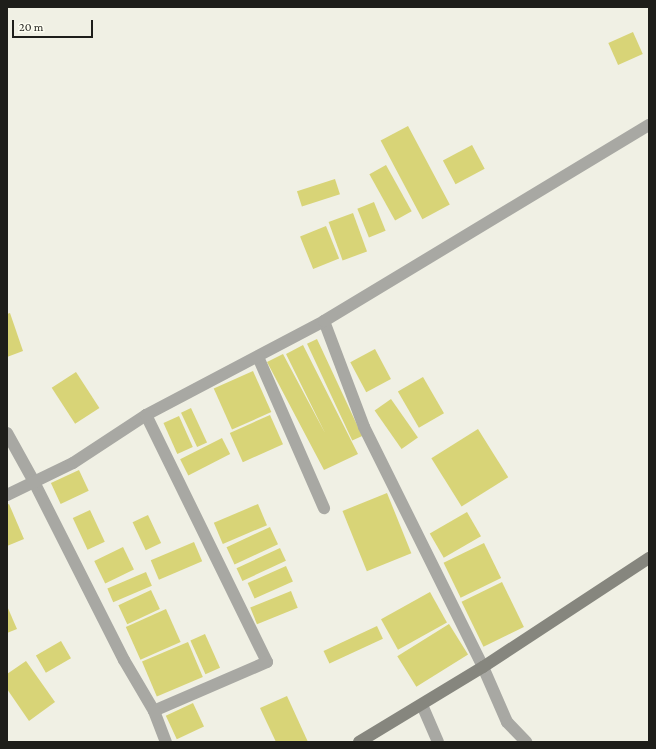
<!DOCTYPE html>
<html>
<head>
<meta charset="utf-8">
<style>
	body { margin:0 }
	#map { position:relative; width:656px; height:749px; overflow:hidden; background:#f0f0e4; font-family:"Crimson Pro",serif }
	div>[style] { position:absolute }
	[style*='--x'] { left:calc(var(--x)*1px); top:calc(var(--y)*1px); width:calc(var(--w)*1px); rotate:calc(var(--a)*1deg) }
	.building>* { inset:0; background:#d8d477; transform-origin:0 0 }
	.street>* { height:12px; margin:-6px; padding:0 6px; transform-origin:6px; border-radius:6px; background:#a8a8a3 }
	.secondary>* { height:12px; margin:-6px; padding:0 6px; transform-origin:6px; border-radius:6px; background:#86867e }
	span { translate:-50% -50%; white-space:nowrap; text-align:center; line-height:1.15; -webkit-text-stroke:3px #fdfdf1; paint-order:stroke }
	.frame { position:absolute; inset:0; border:8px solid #1e1e1a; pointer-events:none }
	.scale { position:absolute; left:12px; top:20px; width:81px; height:18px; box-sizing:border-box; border:2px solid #1e1e1a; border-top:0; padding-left:5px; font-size:12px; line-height:14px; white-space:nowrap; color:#1e1e1a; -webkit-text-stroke:3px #fdfdf1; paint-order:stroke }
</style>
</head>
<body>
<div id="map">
	<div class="building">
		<div style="left:633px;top:32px;width:24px;height:27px;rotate:66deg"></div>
		<div style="left:408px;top:126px;width:89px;height:31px;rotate:62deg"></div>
		<div style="left:472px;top:145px;width:27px;height:33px;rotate:62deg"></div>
		<div style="left:386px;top:165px;width:53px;height:19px;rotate:61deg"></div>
		<div style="left:335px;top:179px;width:16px;height:40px;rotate:72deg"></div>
		<div style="left:374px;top:202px;width:31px;height:18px;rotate:68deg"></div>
		<div style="left:353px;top:213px;width:41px;height:26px;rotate:70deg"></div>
		<div style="left:326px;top:226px;width:35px;height:28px;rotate:68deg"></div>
		<div style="clip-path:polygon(10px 313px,23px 351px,7px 357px,7px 314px)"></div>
		<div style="left:317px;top:339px;width:107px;height:11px;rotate:65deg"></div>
		<div style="clip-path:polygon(303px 345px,358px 454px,324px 470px,267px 362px,283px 354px,325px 433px,286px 354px)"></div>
		<div style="left:375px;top:349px;width:34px;height:28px;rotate:62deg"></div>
		<div style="left:253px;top:371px;width:45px;height:43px;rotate:66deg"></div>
		<div style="left:76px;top:372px;width:43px;height:29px;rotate:57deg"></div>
		<div style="left:423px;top:377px;width:42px;height:29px;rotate:60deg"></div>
		<div style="left:391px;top:399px;width:47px;height:20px;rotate:55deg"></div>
		<div style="left:191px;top:408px;width:38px;height:11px;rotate:65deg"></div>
		<div style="left:270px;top:415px;width:32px;height:44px;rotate:66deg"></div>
		<div style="left:179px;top:416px;width:34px;height:17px;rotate:66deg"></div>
		<div style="left:478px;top:429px;width:57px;height:55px;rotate:58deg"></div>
		<div style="left:222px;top:438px;width:18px;height:47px;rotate:63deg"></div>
		<div style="left:79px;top:470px;width:23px;height:31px;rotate:65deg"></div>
		<div style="left:387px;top:493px;width:65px;height:48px;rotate:68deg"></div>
		<div style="clip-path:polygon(9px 504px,24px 539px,7px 546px,7px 505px)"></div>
		<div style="left:258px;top:504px;width:23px;height:48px;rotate:67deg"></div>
		<div style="left:90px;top:510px;width:35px;height:19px;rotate:65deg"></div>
		<div style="left:467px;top:512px;width:28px;height:43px;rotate:60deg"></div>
		<div style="left:148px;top:515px;width:31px;height:17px;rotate:65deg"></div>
		<div style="left:270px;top:527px;width:19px;height:48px;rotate:65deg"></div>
		<div style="left:194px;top:542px;width:21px;height:47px;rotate:67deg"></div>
		<div style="left:484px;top:543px;width:39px;height:45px;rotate:64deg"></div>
		<div style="left:123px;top:547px;width:25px;height:32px;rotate:64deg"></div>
		<div style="left:280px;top:548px;width:14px;height:48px;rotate:65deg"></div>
		<div style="left:286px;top:566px;width:17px;height:42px;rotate:66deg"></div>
		<div style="left:146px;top:572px;width:15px;height:42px;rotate:67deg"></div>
		<div style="left:502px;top:582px;width:50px;height:45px;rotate:64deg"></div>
		<div style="left:151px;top:590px;width:21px;height:36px;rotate:65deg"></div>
		<div style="left:291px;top:591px;width:18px;height:44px;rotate:68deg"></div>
		<div style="left:430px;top:592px;width:35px;height:56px;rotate:61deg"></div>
		<div style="clip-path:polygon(7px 606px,17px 629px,7px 633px)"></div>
		<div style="left:166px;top:609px;width:36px;height:44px;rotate:66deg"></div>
		<div style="left:449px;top:624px;width:36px;height:61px;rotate:58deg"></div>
		<div style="left:377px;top:626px;width:14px;height:59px;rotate:65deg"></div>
		<div style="left:205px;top:634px;width:37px;height:16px;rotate:66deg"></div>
		<div style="left:61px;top:641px;width:20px;height:29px;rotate:60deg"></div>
		<div style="left:188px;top:642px;width:38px;height:50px;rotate:67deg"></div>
		<div style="clip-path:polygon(26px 661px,55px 702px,29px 721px,7px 689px,7px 674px)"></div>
		<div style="clip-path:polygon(287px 696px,308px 742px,276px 742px,260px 708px)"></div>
		<div style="left:193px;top:703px;width:26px;height:30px;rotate:65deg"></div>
	</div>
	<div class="street">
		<div style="--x:324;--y:321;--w:113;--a:69.3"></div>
		<div style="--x:364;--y:427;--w:268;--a:63.6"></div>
		<div style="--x:483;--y:667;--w:60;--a:66.4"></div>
		<div style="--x:507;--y:722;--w:28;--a:46"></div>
		<div style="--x:258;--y:357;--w:165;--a:66.4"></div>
		<div style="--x:146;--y:415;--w:275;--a:63.9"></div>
		<div style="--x:267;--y:662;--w:123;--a:156.6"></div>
		<div style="--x:7;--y:433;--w:54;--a:61"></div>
		<div style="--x:33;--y:480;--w:202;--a:63.2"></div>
		<div style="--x:124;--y:660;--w:59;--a:59.5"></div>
		<div style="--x:154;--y:711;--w:33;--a:69"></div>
		<div style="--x:7;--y:495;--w:73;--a:-25.9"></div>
		<div style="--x:73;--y:463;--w:87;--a:-33.3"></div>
		<div style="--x:146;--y:415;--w:201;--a:-27.8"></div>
		<div style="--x:324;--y:321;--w:380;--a:-31.1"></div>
		<div style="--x:422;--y:705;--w:40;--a:66.6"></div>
	</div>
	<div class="secondary">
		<div style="--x:359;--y:742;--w:145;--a:-31.2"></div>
		<div style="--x:483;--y:667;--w:199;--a:-33.3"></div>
	</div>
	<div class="frame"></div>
	<div class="scale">20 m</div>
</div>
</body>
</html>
